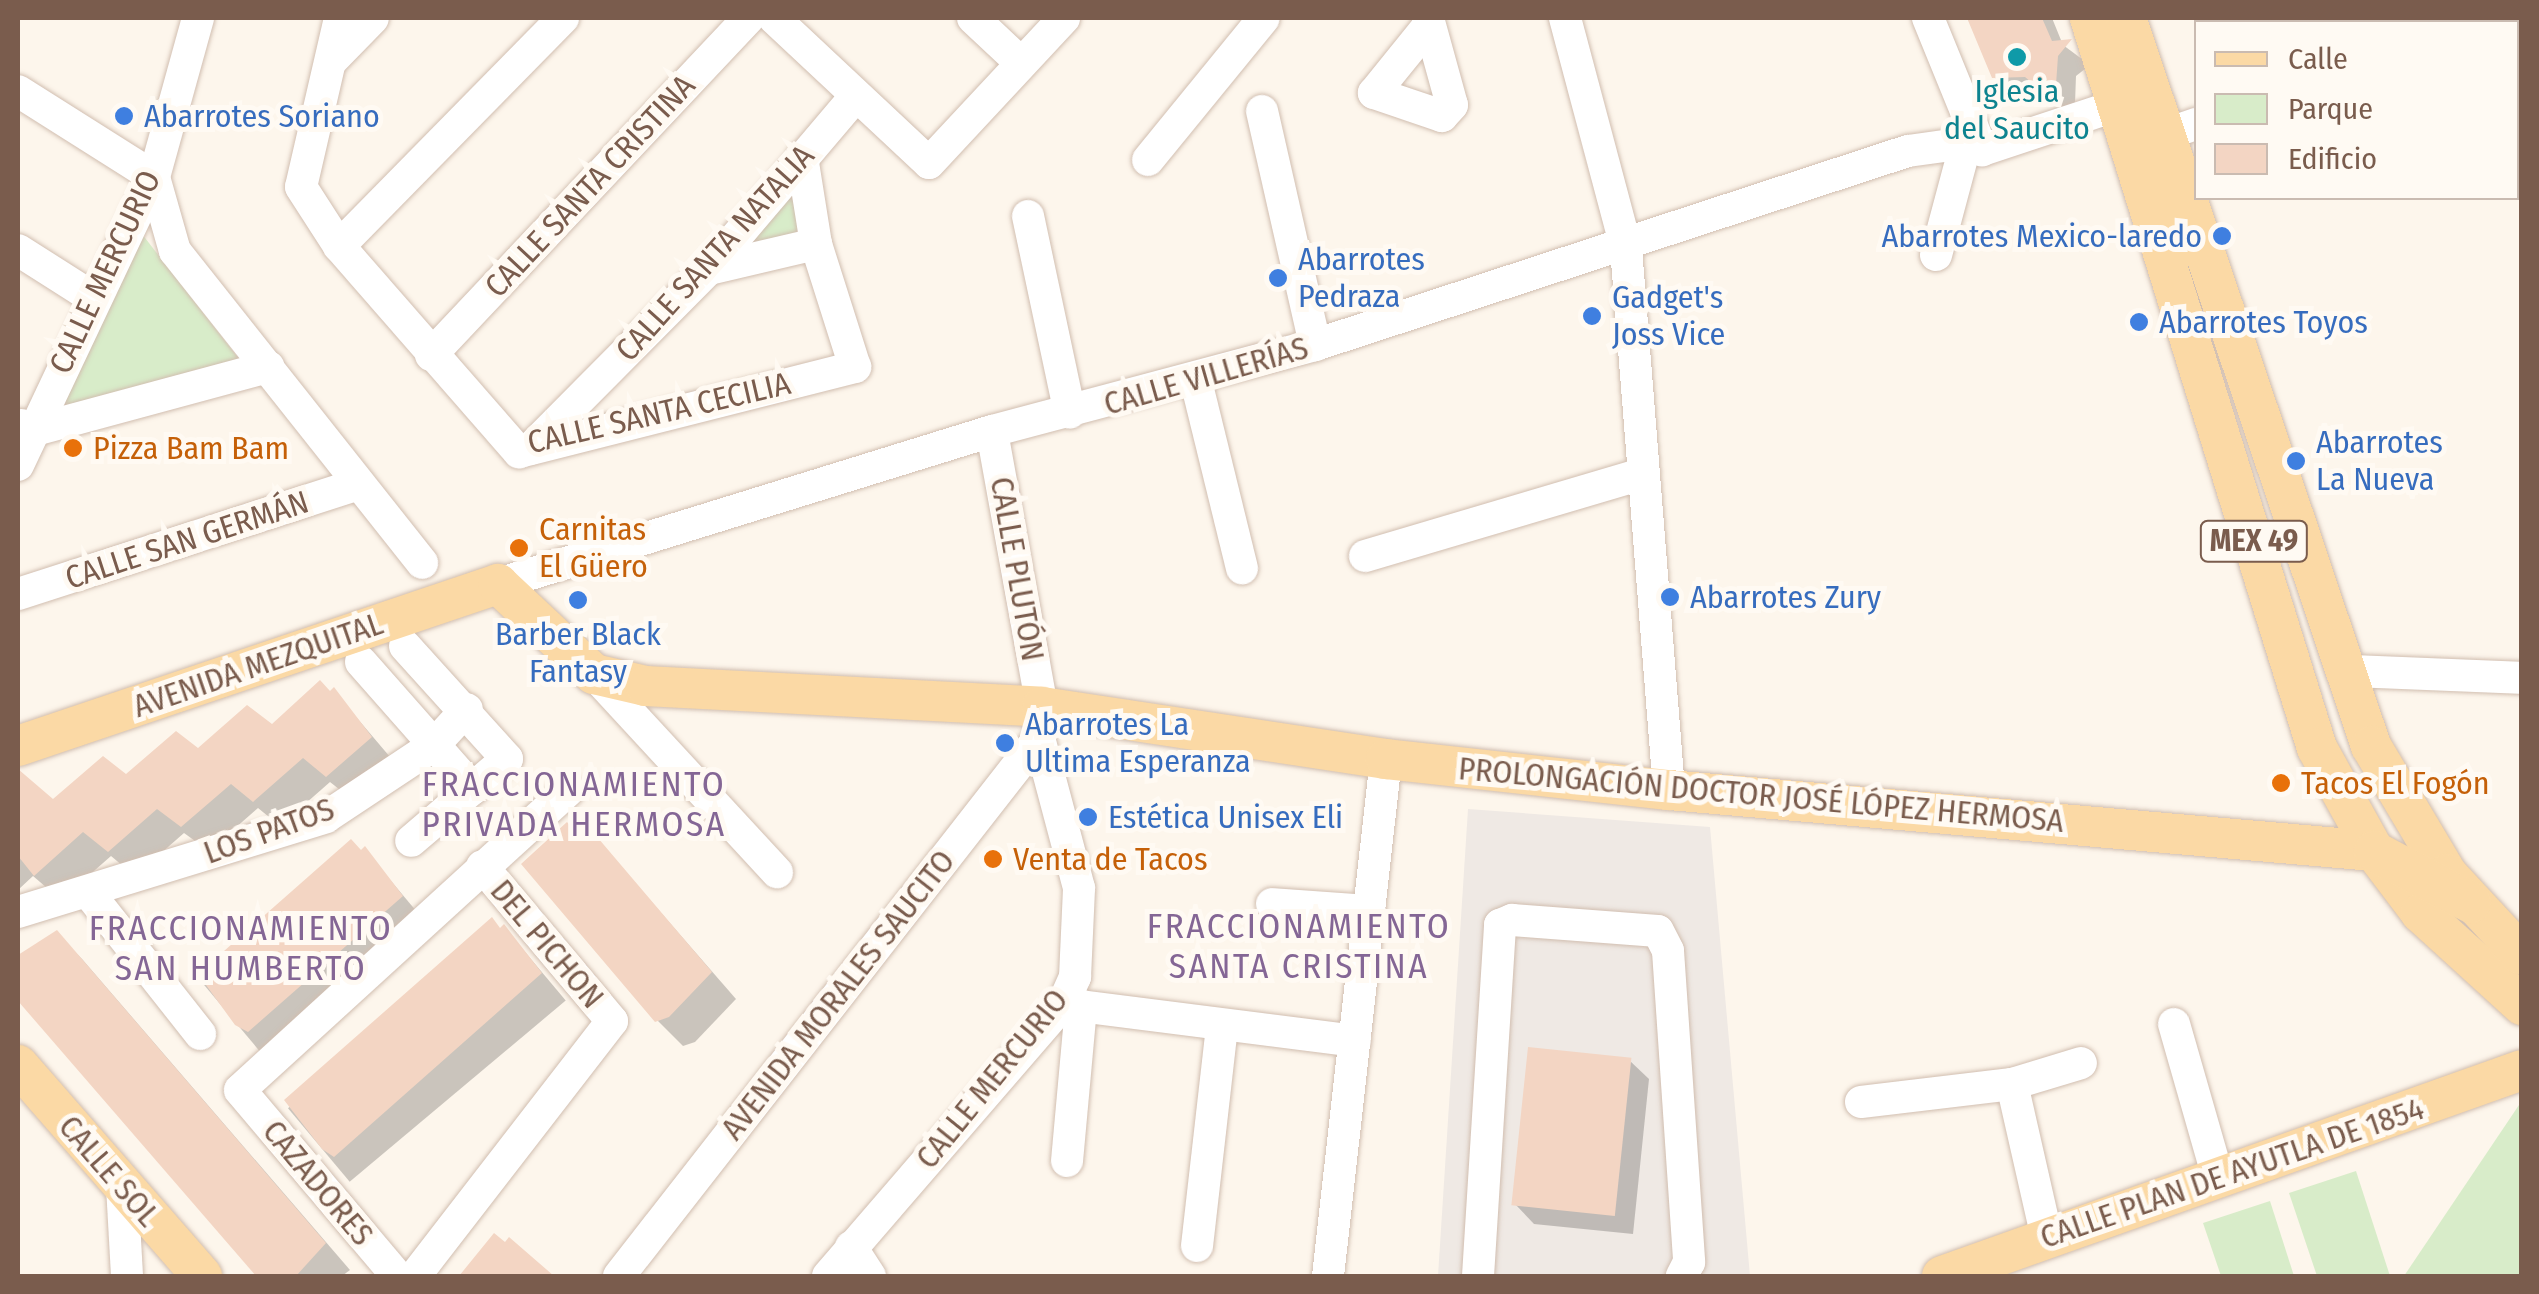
<!DOCTYPE html>
<html>
<head>
<meta charset="utf-8">
<style>
	body { margin:0 }
	#map { position:relative; width:2539px; height:1294px; overflow:hidden; background:#fdf6ec; font-family:"Fira Sans Condensed",sans-serif }
	div>[style] { position:absolute }
	[style*='--x'] { left:calc(var(--x)*1px); top:calc(var(--y)*1px); width:calc(var(--w)*1px); rotate:calc(var(--a)*1deg) }
	.industrial>* { inset:0; background:#efe9e4 }
	.green>* { inset:0; background:#d8ecc9 }
	.shadow>* { inset:0; background:#0003; transform-origin:0 0 }
	.building>* { inset:0; background:#f3d5c3; transform-origin:0 0 }
	.roads { filter:drop-shadow(0 0 2px #d1beb0) drop-shadow(0 0 2px #d1beb0) }
	.minor>* { height:32px; margin:-16px; padding:0 16px; transform-origin:16px; border-radius:16px; background:#fff }
	.major>* { height:40px; margin:-20px; padding:0 20px; transform-origin:20px; border-radius:20px; background:#fbd9a5 }
	.dots>* { width:28px; height:28px; translate:-50% -50%; box-sizing:border-box; border:5px solid #fffaf3; border-radius:50% }
	span { translate:-50% -50%; white-space:nowrap; text-align:center; line-height:1.15; -webkit-text-stroke:10px #fffaf3; paint-order:stroke }
	.shield-label span { padding:2px 8px; background:#fffaf3; border:2px solid; border-radius:8px; -webkit-text-stroke-width:0 }
	.shield-label { font-size:30px; color:#7a5c4d; font-weight:700 }
	.culture-label { font-size:32px; color:#0d838f }
	.shop-label { font-size:32px; color:#366cbe }
	.left { translate:0 -50%; text-align:left }
	.right { translate:-100% -50%; text-align:right }
	.street-label { font-size:32px; color:#7a5c4d }
	.food-label { font-size:32px; color:#c56008 }
	.neighbourhood-label { font-size:35px; color:#846695; letter-spacing:2.5px }
	.frame { position:absolute; inset:0; border:20px solid #7a5c4d; pointer-events:none }
	.legend { position:absolute; left:2194px; top:20px; width:325px; height:180px; box-sizing:border-box; background:#fffaf3; border:2px solid #cabbb1; margin:0; padding:12px 18px; list-style:none; font-size:30px; color:#7a5c4d }
	.legend li { display:flex; align-items:center; gap:20px; height:50px }
	.legend b { width:50px; border:2px solid #cabbb1 }
</style>
</head>
<body>
<div id="map">
	<div class="industrial">
		<div style="clip-path:polygon(1468px 809px,1710px 827px,1750px 1276px,1438px 1276px)"></div>
	</div>
	<div class="green">
		<div style="clip-path:polygon(799px 167px,811px 241px,724px 261px)"></div>
		<div style="clip-path:polygon(135px 225px,246px 368px,41px 423px)"></div>
		<div style="clip-path:polygon(2521px 1102px,2521px 1276px,2404px 1276px)"></div>
		<div style="clip-path:polygon(2356px 1171px,2390px 1276px,2317px 1276px,2289px 1193px)"></div>
		<div style="clip-path:polygon(2270px 1201px,2294px 1276px,2221px 1276px,2203px 1223px)"></div>
	</div>
	<div class="shadow">
		<div style="clip-path:polygon(1970px 18px,2052px 18px,2063px 45px,2090px 65px,2076px 76px,2075px 104px,2065px 110px,2047px 95px,2014px 96px,1994px 77px)"></div>
		<div style="clip-path:polygon(334px 691px,396px 764px,354px 801px,330px 782px,280px 826px,258px 808px,209px 851px,184px 833px,135px 876px,111px 856px,61px 900px,33px 876px,18px 890px,18px 792px,28px 783px,53px 802px,272px 727px)"></div>
		<div style="clip-path:polygon(581px 821px,736px 999px,695px 1042px,683px 1046px,657px 1020px)"></div>
		<div style="left:365px;top:850px;width:96px;height:210px;rotate:50deg"></div>
		<div style="left:504px;top:927px;width:96px;height:282px;rotate:50deg"></div>
		<div style="clip-path:polygon(56px 933px,82px 959px,350px 1270px,342px 1276px,259px 1276px,18px 997px,18px 960px)"></div>
		<div style="clip-path:polygon(1629px 1060px,1649px 1079px,1633px 1234px,1534px 1224px,1515px 1204px)"></div>
	</div>
	<div class="building">
		<div style="clip-path:polygon(1967px 18px,2042px 18px,2052px 41px,2072px 39px,2058px 56px,2056px 85px,2043px 92px,2025px 77px,1992px 78px)"></div>
		<div style="clip-path:polygon(320px 680px,330px 691px,334px 687px,372px 737px,326px 777px,303px 758px,253px 802px,231px 784px,181px 827px,157px 809px,108px 852px,83px 832px,34px 876px,18px 856px,18px 769px,53px 799px,103px 756px,126px 774px,176px 731px,198px 748px,247px 705px,272px 724px)"></div>
		<div style="clip-path:polygon(581px 818px,712px 972px,669px 1017px,655px 1022px,521px 864px,567px 822px,571px 827px)"></div>
		<div style="clip-path:polygon(351px 839px,361px 850px,365px 846px,403px 896px,248px 1032px,235px 1025px,198px 974px)"></div>
		<div style="clip-path:polygon(492px 917px,500px 928px,504px 924px,542px 973px,334px 1157px,322px 1149px,284px 1100px)"></div>
		<div style="clip-path:polygon(57px 930px,326px 1243px,296px 1276px,256px 1276px,18px 1001px,18px 955px)"></div>
		<div style="left:1528px;top:1047px;width:104px;height:159px;rotate:6deg"></div>
		<div style="clip-path:polygon(494px 1233px,505px 1242px,509px 1237px,554px 1276px,459px 1276px)"></div>
	</div>
	<div class="roads">
		<div class="minor">
			<div style="--x:340;--y:18;--w:173;--a:103"></div>
			<div style="--x:301;--y:187;--w:70;--a:57.2"></div>
			<div style="--x:339;--y:246;--w:274;--a:48.9"></div>
			<div style="--x:519;--y:452;--w:347;--a:-14.2"></div>
			<div style="--x:855;--y:367;--w:129;--a:-107.6"></div>
			<div style="--x:816;--y:244;--w:88;--a:-99.1"></div>
			<div style="--x:774;--y:18;--w:212;--a:43.1"></div>
			<div style="--x:929;--y:163;--w:198;--a:-47"></div>
			<div style="--x:973;--y:18;--w:66;--a:43.2"></div>
			<div style="--x:1428;--y:18;--w:90;--a:74.6"></div>
			<div style="--x:1452;--y:105;--w:15;--a:132"></div>
			<div style="--x:1442;--y:116;--w:72;--a:-161.3"></div>
			<div style="--x:1374;--y:93;--w:87;--a:-51"></div>
			<div style="--x:1565;--y:18;--w:238;--a:75.1"></div>
			<div style="--x:1626;--y:248;--w:544;--a:85.46"></div>
			<div style="--x:1928;--y:18;--w:143;--a:67.8"></div>
			<div style="--x:2508;--y:22;--w:14;--a:-12"></div>
			<div style="--x:333;--y:59;--w:57;--a:-45.7"></div>
			<div style="--x:18;--y:91;--w:161;--a:32.3"></div>
			<div style="--x:154;--y:177;--w:77;--a:74.2"></div>
			<div style="--x:175;--y:251;--w:398;--a:51.6"></div>
			<div style="--x:1262;--y:111;--w:240;--a:77.2"></div>
			<div style="--x:2167;--y:134;--w:31;--a:-19"></div>
			<div style="--x:1148;--y:160;--w:183;--a:-50.8"></div>
			<div style="--x:1028;--y:216;--w:201;--a:78"></div>
			<div style="--x:339;--y:246;--w:320;--a:-45.5"></div>
			<div style="--x:18;--y:250;--w:88;--a:32.4"></div>
			<div style="--x:1936;--y:255;--w:116;--a:-75"></div>
			<div style="--x:709;--y:269;--w:110;--a:-13.2"></div>
			<div style="--x:431;--y:355;--w:463;--a:-46.7"></div>
			<div style="--x:1196;--y:381;--w:193;--a:76.2"></div>
			<div style="--x:21;--y:425;--w:12;--a:31"></div>
			<div style="--x:31;--y:431;--w:246;--a:-15.1"></div>
			<div style="--x:530;--y:449;--w:254;--a:-45.2"></div>
			<div style="--x:709;--y:269;--w:226;--a:-49.7"></div>
			<div style="--x:18;--y:465;--w:318;--a:-64.7"></div>
			<div style="--x:154;--y:177;--w:165;--a:-74.5"></div>
			<div style="--x:1365;--y:556;--w:289;--a:-16.5"></div>
			<div style="--x:498;--y:584;--w:517;--a:-17.21"></div>
			<div style="--x:992;--y:431;--w:334;--a:-14.9"></div>
			<div style="--x:1315;--y:345;--w:624;--a:-18.12"></div>
			<div style="--x:1908;--y:151;--w:59;--a:-7.9"></div>
			<div style="--x:1966;--y:143;--w:17;--a:24"></div>
			<div style="--x:1982;--y:150;--w:146;--a:-18.3"></div>
			<div style="--x:18;--y:594;--w:355;--a:-17.9"></div>
			<div style="--x:405;--y:646;--w:152;--a:47.9"></div>
			<div style="--x:507;--y:759;--w:126;--a:139.5"></div>
			<div style="--x:361;--y:662;--w:169;--a:48.6"></div>
			<div style="--x:2350;--y:671;--w:172;--a:2.3"></div>
			<div style="--x:594;--y:674;--w:270;--a:47.3"></div>
			<div style="--x:88;--y:892;--w:181;--a:51.7"></div>
			<div style="--x:1272;--y:904;--w:98;--a:4.1"></div>
			<div style="--x:18;--y:912;--w:322;--a:-17.1"></div>
			<div style="--x:326;--y:817;--w:128;--a:-33.6"></div>
			<div style="--x:433;--y:746;--w:50;--a:-47.4"></div>
			<div style="--x:1063;--y:1004;--w:294;--a:7.2"></div>
			<div style="--x:2174;--y:1024;--w:159;--a:74"></div>
			<div style="--x:2012;--y:1084;--w:158;--a:77.2"></div>
			<div style="--x:1861;--y:1102;--w:152;--a:-6.8"></div>
			<div style="--x:2012;--y:1084;--w:72;--a:-16.9"></div>
			<div style="--x:1067;--y:1161;--w:156;--a:-84.8"></div>
			<div style="--x:122;--y:1186;--w:90;--a:86.8"></div>
			<div style="--x:1197;--y:1246;--w:222;--a:-83.5"></div>
			<div style="--x:851;--y:1247;--w:35;--a:57"></div>
			<div style="--x:397;--y:1276;--w:243;--a:-130.2"></div>
			<div style="--x:240;--y:1090;--w:444;--a:-42.4"></div>
			<div style="--x:415;--y:1276;--w:322;--a:-52.3"></div>
			<div style="--x:612;--y:1021;--w:202;--a:-130"></div>
			<div style="--x:619;--y:1276;--w:683;--a:-52.02"></div>
			<div style="--x:1039;--y:738;--w:31;--a:-84"></div>
			<div style="--x:1042;--y:707;--w:280;--a:-100.3"></div>
			<div style="--x:828;--y:1276;--w:359;--a:-49.2"></div>
			<div style="--x:1063;--y:1004;--w:30;--a:-66"></div>
			<div style="--x:1075;--y:977;--w:89;--a:-87.4"></div>
			<div style="--x:1079;--y:888;--w:155;--a:-104.9"></div>
			<div style="--x:1328;--y:1276;--w:520;--a:-83.6"></div>
			<div style="--x:1478;--y:1276;--w:352;--a:-86.4"></div>
			<div style="--x:1500;--y:925;--w:13;--a:-23"></div>
			<div style="--x:1512;--y:920;--w:146;--a:4.3"></div>
			<div style="--x:1658;--y:931;--w:22;--a:63"></div>
			<div style="--x:1668;--y:951;--w:312;--a:86.1"></div>
			<div style="--x:1689;--y:1262;--w:16;--a:117"></div>
		</div>
		<div class="major">
			<div style="--x:2090;--y:18;--w:764;--a:72.73"></div>
			<div style="--x:2317;--y:748;--w:118;--a:61"></div>
			<div style="--x:2374;--y:851;--w:78;--a:52.8"></div>
			<div style="--x:2421;--y:913;--w:137;--a:42.3"></div>
			<div style="--x:2126;--y:18;--w:768;--a:71.4"></div>
			<div style="--x:2371;--y:746;--w:149;--a:59.3"></div>
			<div style="--x:2447;--y:874;--w:110;--a:47.2"></div>
			<div style="--x:18;--y:746;--w:507;--a:-18.65"></div>
			<div style="--x:498;--y:584;--w:132;--a:43.2"></div>
			<div style="--x:594;--y:674;--w:53;--a:13"></div>
			<div style="--x:646;--y:686;--w:397;--a:3"></div>
			<div style="--x:1042;--y:707;--w:348;--a:8.6"></div>
			<div style="--x:1386;--y:759;--w:285;--a:6.3"></div>
			<div style="--x:1669;--y:790;--w:708;--a:4.95"></div>
			<div style="--x:2374;--y:851;--w:110;--a:28.2"></div>
			<div style="--x:18;--y:1065;--w:280;--a:48.9"></div>
			<div style="--x:1942;--y:1276;--w:615;--a:-19.55"></div>
		</div>
	</div>
	<div class="dots">
		<div style="left:2017px;top:57px;background:#0f9aa8"></div>
		<div style="left:124px;top:116px;background:#3f7fe0"></div>
		<div style="left:2222px;top:236px;background:#3f7fe0"></div>
		<div style="left:1278px;top:278px;background:#3f7fe0"></div>
		<div style="left:1592px;top:316px;background:#3f7fe0"></div>
		<div style="left:2139px;top:322px;background:#3f7fe0"></div>
		<div style="left:73px;top:448px;background:#e8710a"></div>
		<div style="left:2296px;top:461px;background:#3f7fe0"></div>
		<div style="left:519px;top:548px;background:#e8710a"></div>
		<div style="left:1670px;top:597px;background:#3f7fe0"></div>
		<div style="left:578px;top:600px;background:#3f7fe0"></div>
		<div style="left:1005px;top:743px;background:#3f7fe0"></div>
		<div style="left:2281px;top:783px;background:#e8710a"></div>
		<div style="left:1088px;top:817px;background:#3f7fe0"></div>
		<div style="left:993px;top:859px;background:#e8710a"></div>
	</div>
	<div class="shield-label">
		<span style="left:2254px;top:541px">MEX 49</span>
	</div>
	<div class="culture-label">
		<span style="left:2017px;top:110px">Iglesia<br>del Saucito</span>
	</div>
	<div class="shop-label">
		<span class="left" style="left:144px;top:116px">Abarrotes Soriano</span>
		<span class="right" style="left:2202px;top:236px">Abarrotes Mexico-laredo</span>
		<span class="left" style="left:1298px;top:278px">Abarrotes<br>Pedraza</span>
		<span class="left" style="left:1612px;top:316px">Gadget's<br>Joss Vice</span>
		<span class="left" style="left:2159px;top:322px">Abarrotes Toyos</span>
		<span class="left" style="left:2316px;top:461px">Abarrotes<br>La Nueva</span>
		<span class="left" style="left:1690px;top:597px">Abarrotes Zury</span>
		<span style="left:578px;top:653px">Barber Black<br>Fantasy</span>
		<span class="left" style="left:1025px;top:743px">Abarrotes La<br>Ultima Esperanza</span>
		<span class="left" style="left:1108px;top:817px">Estética Unisex Eli</span>
	</div>
	<div class="street-label">
		<span style="left:590px;top:186px;rotate:-47deg">CALLE SANTA CRISTINA</span>
		<span style="left:715px;top:253px;rotate:-48deg">CALLE SANTA NATALIA</span>
		<span style="left:105px;top:272px;rotate:-65deg">CALLE MERCURIO</span>
		<span style="left:1206px;top:376px;rotate:-16deg">CALLE VILLERÍAS</span>
		<span style="left:659px;top:413px;rotate:-13deg">CALLE SANTA CECILIA</span>
		<span style="left:187px;top:540px;rotate:-18deg">CALLE SAN GERMÁN</span>
		<span style="left:1017px;top:569px;rotate:80deg">CALLE PLUTÓN</span>
		<span style="left:258px;top:665px;rotate:-19deg">AVENIDA MEZQUITAL</span>
		<span style="left:1761px;top:795px;rotate:5deg">PROLONGACIÓN DOCTOR JOSÉ LÓPEZ HERMOSA</span>
		<span style="left:269px;top:831px;rotate:-20deg">LOS PATOS</span>
		<span style="left:547px;top:944px;rotate:50deg">DEL PICHON</span>
		<span style="left:838px;top:995px;rotate:-52deg">AVENIDA MORALES SAUCITO</span>
		<span style="left:992px;top:1079px;rotate:-51deg">CALLE MERCURIO</span>
		<span style="left:109px;top:1171px;rotate:49deg">CALLE SOL</span>
		<span style="left:2232px;top:1173px;rotate:-19deg">CALLE PLAN DE AYUTLA DE 1854</span>
		<span style="left:318px;top:1183px;rotate:50deg">CAZADORES</span>
	</div>
	<div class="food-label">
		<span class="left" style="left:93px;top:448px">Pizza Bam Bam</span>
		<span class="left" style="left:539px;top:548px">Carnitas<br>El Güero</span>
		<span class="left" style="left:2301px;top:783px">Tacos El Fogón</span>
		<span class="left" style="left:1013px;top:859px">Venta de Tacos</span>
	</div>
	<div class="neighbourhood-label">
		<span style="left:574px;top:804px">FRACCIONAMIENTO<br>PRIVADA HERMOSA</span>
		<span style="left:1299px;top:946px">FRACCIONAMIENTO<br>SANTA CRISTINA</span>
		<span style="left:241px;top:948px">FRACCIONAMIENTO<br>SAN HUMBERTO</span>
	</div>
	<div class="frame"></div>
	<ul class="legend">
	<li><b style="height:12px;background:#fbd9a5"></b>Calle</li>
	<li><b style="height:28px;background:#d8ecc9"></b>Parque</li>
	<li><b style="height:28px;background:#f3d5c3"></b>Edificio</li>
	</ul>
</div>
</body>
</html>
